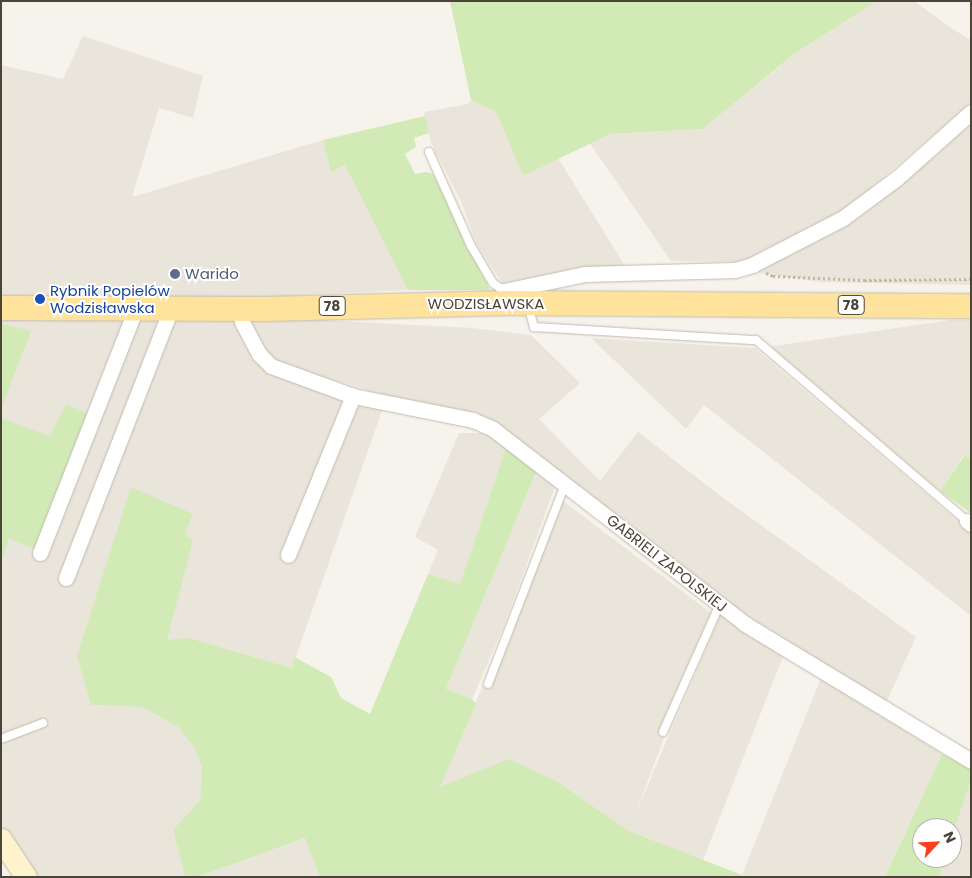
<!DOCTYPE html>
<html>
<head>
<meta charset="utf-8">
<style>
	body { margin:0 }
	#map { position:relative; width:972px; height:878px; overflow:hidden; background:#f6f3ec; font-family:Poppins,sans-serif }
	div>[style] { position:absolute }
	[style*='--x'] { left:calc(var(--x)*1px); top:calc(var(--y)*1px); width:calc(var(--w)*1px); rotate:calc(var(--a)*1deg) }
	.residential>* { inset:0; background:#eae5da }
	.green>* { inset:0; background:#d2eab5 }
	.path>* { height:2.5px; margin-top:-1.25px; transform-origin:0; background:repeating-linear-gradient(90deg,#c4b79f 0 2.5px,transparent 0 5px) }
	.roads { filter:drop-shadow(0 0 1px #c2bbae) drop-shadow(0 0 1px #c2bbae) }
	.lane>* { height:8px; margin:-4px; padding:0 4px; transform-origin:4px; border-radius:4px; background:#fff }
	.street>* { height:15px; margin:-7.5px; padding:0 7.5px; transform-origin:7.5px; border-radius:7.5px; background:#fff }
	.secondary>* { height:21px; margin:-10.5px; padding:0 10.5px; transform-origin:10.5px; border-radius:10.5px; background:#fff3cd }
	.primary>* { height:24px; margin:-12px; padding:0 12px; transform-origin:12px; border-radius:12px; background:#ffe39c }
	.dots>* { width:14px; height:14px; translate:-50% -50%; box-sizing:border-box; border:2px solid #fff; border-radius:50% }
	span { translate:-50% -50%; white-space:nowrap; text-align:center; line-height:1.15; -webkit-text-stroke:4px #fff; paint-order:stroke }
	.shield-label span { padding:1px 4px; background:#fff; border:1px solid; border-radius:4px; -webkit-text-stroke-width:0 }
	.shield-label { font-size:14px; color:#4b4439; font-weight:700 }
	.service-label { font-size:15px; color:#4e5e75 }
	.left { translate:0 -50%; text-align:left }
	.transit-label { font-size:15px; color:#164399 }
	.street-label { font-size:15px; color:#4b4439 }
	.frame { position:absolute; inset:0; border:2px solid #4b4439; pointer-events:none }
	.north { position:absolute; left:912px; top:818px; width:50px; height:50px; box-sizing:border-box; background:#fff; border:1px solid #b7b4b0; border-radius:50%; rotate:65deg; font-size:14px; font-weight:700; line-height:20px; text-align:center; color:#4b4439 }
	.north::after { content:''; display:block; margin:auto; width:18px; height:22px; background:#fc3f1d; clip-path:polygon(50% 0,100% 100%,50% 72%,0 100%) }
</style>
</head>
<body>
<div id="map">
	<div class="residential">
		<div style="clip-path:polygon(877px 1px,914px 1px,954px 30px,971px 40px,971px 103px,846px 209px,741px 262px,671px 261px,589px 142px,610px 134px,703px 129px,795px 54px)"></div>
		<div style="clip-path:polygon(83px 36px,203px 76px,193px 118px,159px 108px,132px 197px,323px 140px,331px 171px,345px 164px,408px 290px,295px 295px,279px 318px,473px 328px,531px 335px,580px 383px,539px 419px,600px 481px,638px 432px,718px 494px,916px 637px,886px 703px,724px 601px,503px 431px,270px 361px,385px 402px,292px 668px,189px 638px,91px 705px,142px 707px,178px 727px,194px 747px,202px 767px,200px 800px,173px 830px,185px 877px,32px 877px,1px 837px,1px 65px,63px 79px)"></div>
		<div style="clip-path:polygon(471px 100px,496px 112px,523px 176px,558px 158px,627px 269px,567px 271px,502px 283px,477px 245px,461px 201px,431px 143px,424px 112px,468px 104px)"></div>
		<div style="clip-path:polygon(971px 120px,971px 285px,820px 282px,754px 272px,877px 201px,907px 180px,930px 155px)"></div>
		<div style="clip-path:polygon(951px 320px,971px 320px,971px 460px,964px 455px,940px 491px,767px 347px)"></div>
		<div style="clip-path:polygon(591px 338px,755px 348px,971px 532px,971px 616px,704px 405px,686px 429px)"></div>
		<div style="clip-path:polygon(459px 433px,490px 433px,506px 447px,460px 585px,428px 574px,438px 550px,415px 537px)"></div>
		<div style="clip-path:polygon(536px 472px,555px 487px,503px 628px,472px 699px,446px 689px)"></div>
		<div style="clip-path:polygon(563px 501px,711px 613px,635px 815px,721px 613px,784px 654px,703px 860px,629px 831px,558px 782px,439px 787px)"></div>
		<div style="clip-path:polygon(821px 678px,942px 754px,885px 877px,747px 877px,742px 875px)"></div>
		<div style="clip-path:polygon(971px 780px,971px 877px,939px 877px,945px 858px,952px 858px,952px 837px)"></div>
		<div style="clip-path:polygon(306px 838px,320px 877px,197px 877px)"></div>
	</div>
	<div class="green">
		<div style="clip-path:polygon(450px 1px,877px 1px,793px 55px,703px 129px,610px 134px,523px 176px,496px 112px,471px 100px)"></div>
		<div style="clip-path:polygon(425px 116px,429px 133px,414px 138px,416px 147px,405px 154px,415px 174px,426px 172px,433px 174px,490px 290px,408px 290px,345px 165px,331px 172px,323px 140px)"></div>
		<div style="clip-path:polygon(1px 324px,31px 331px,1px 409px)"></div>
		<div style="clip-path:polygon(66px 404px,89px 414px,35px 549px,9px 538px,1px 564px,1px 418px,50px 436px)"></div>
		<div style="clip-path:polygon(506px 447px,536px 472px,446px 689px,472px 699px,476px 704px,440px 787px,509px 759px,558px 782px,629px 831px,742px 875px,742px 877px,320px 877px,305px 838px,197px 877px,185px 877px,173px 830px,200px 800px,202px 767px,194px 747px,178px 727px,142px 707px,91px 705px,77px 656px,131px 487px,193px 514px,185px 534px,193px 540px,167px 640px,189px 638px,292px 668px,294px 657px,331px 677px,341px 698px,370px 714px,428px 574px,460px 584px)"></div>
		<div style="clip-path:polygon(965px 455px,971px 460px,971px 513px,940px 491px)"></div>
		<div style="clip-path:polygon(942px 754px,971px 769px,971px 780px,952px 837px,952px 828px,922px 828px,922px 858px,945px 858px,939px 877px,885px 877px)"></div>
	</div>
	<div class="path">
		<div style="--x:766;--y:273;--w:8;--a:23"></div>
		<div style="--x:773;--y:276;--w:91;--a:2.5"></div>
		<div style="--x:864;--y:280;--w:107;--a:-0.5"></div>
	</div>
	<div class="roads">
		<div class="lane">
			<div style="--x:429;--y:152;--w:103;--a:65.9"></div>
			<div style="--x:471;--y:246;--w:43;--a:59.3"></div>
			<div style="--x:493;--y:283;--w:14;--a:36"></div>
			<div style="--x:528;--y:305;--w:23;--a:75"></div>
			<div style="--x:534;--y:327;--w:222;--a:3.4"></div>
			<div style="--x:756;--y:340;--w:278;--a:40.6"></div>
			<div style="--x:488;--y:684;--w:214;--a:-68.9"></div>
			<div style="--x:663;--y:732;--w:140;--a:-66"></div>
			<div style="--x:1;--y:739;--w:45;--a:-20.9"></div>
		</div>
		<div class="street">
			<div style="--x:504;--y:303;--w:12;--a:-90"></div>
			<div style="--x:504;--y:291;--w:83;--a:-11.9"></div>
			<div style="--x:585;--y:274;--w:150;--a:-1.5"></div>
			<div style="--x:735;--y:270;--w:18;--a:-16"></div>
			<div style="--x:752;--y:265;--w:102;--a:-27.3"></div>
			<div style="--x:843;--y:218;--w:67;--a:-36.5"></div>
			<div style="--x:897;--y:178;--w:99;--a:-41.7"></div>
			<div style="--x:240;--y:309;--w:13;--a:81"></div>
			<div style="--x:242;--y:322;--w:36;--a:62"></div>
			<div style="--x:259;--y:354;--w:17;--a:45"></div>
			<div style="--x:271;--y:366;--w:87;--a:20.1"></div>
			<div style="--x:353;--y:396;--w:122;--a:11.3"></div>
			<div style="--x:473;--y:420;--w:22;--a:24"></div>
			<div style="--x:493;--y:429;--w:319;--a:37.7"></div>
			<div style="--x:745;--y:624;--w:264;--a:31.2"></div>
			<div style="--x:967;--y:521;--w:5;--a:37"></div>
			<div style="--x:40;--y:553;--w:263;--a:-68.6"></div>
			<div style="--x:288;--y:555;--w:172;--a:-67.8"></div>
			<div style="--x:66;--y:578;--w:289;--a:-68.7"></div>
		</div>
		<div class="secondary">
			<div style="--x:1;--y:839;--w:45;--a:56.7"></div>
		</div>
		<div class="primary">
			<div style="--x:1;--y:308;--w:265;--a:0.2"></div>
			<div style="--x:266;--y:309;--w:238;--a:-1.4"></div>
			<div style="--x:504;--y:303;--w:467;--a:0.4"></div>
		</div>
	</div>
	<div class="dots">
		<div style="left:175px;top:274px;background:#5c6f8a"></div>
		<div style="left:40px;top:299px;background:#1a4fb4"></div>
	</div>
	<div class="shield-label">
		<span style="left:851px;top:305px">78</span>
		<span style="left:332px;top:306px">78</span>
	</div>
	<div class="service-label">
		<span class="left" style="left:185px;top:274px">Warido</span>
	</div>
	<div class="transit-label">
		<span class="left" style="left:50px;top:299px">Rybnik Popielów<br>Wodzisławska</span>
	</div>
	<div class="street-label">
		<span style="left:486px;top:304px">WODZISŁAWSKA</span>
		<span style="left:667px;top:563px;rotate:38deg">GABRIELI ZAPOLSKIEJ</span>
	</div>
	<div class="frame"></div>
	<div class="north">N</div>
</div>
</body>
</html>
